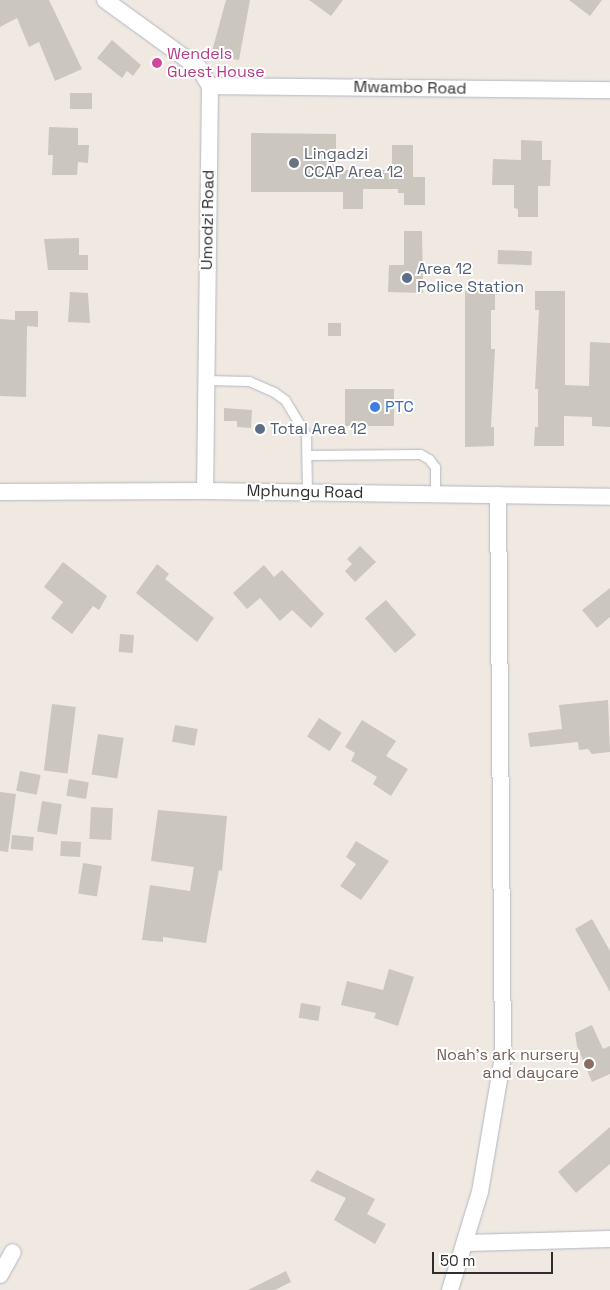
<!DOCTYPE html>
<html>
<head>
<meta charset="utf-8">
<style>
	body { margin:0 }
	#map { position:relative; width:610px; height:1290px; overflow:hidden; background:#efe9e1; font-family:"Space Grotesk",sans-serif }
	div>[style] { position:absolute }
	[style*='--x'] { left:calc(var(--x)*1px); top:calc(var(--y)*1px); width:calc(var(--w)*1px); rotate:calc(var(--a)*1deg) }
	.building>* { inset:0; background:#cbc7bf; transform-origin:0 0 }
	.roads { filter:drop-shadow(0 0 1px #b4b7c1) drop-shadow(0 0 1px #b4b7c1) }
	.service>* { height:9px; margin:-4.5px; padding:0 4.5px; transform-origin:4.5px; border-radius:4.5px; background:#fff }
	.minor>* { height:16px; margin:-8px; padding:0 8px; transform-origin:8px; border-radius:8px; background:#fff }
	.dots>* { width:14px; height:14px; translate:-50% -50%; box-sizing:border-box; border:2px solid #fff; border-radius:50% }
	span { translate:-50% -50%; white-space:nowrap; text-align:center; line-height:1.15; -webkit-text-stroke:4px #fff; paint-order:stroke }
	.hotel-label { font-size:16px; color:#b23c85 }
	.left { translate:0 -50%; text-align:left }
	.street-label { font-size:16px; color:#2e2e2e }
	.worship-label { font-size:16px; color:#5b616d }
	.service-label { font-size:16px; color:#4e5e75 }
	.shop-label { font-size:16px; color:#366cbe }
	.education-label { font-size:16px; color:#785e54 }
	.right { translate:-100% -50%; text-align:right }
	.scale { position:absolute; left:432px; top:1252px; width:121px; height:22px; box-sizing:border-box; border:2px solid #2e2e2e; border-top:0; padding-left:6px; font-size:15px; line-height:18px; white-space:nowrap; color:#2e2e2e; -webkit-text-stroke:4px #fff; paint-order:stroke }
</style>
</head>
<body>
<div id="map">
	<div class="building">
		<div style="clip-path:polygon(0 0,49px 0,82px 69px,55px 81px,39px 42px,29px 47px,17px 18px,0 27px)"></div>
		<div style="clip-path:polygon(226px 0,250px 0,239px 60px,211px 55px)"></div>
		<div style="clip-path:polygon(309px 0,343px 0,331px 16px)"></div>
		<div style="clip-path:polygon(569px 0,602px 0,590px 16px)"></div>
		<div style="clip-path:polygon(112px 40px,141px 65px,133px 76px,127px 71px,122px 78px,97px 58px)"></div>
		<div style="left:70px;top:93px;width:22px;height:16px"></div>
		<div style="clip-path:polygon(49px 127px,78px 128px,78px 145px,89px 145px,88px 163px,78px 162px,77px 175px,52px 175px,53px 155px,48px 155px)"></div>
		<div style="clip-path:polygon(251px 133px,336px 134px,336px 170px,392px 170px,392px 145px,413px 145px,413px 177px,425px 177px,425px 205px,404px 205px,404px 193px,398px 193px,398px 189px,363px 189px,363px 209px,343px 209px,343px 192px,251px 192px)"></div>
		<div style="clip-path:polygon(521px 140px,542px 141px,542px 160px,551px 160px,550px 186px,538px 186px,538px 217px,518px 217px,518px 209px,514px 208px,514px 185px,492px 185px,493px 159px,521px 160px)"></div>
		<div style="clip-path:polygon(404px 231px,422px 231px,423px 293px,388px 292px,389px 265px,404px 265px)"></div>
		<div style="clip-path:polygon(79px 238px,79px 255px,88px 255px,88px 270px,48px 270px,44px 239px)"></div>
		<div style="left:498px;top:250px;width:34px;height:14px;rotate:2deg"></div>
		<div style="clip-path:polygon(465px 291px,495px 291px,495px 310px,491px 310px,491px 349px,495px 349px,491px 427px,494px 427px,494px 446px,465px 447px)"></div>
		<div style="clip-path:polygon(535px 291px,565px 291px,565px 385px,589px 386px,590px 342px,610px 343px,610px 427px,592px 426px,592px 417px,564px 416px,564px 446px,534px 446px,535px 427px,538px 427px,538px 389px,535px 389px,539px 310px,535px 310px)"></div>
		<div style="clip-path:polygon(70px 292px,88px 293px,90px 323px,68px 322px)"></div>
		<div style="clip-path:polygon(15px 311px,38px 311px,38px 327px,27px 326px,26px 397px,0 396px,0 319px,15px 320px)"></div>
		<div style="left:328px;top:323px;width:13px;height:13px"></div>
		<div style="left:345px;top:389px;width:49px;height:37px"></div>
		<div style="clip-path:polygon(224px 408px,252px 410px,251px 428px,237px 427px,237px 421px,224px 421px)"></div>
		<div style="clip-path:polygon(360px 546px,376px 562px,355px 582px,345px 571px,352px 564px,347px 559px)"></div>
		<div style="clip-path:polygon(63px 562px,107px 596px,99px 610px,93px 606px,72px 634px,51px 618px,63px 602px,44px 587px)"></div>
		<div style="clip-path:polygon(157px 564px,169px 574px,165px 579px,214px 618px,197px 642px,136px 593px)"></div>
		<div style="clip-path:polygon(264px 565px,274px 577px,282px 570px,324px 614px,311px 628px,292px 610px,280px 621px,260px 598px,247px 609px,233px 593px)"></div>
		<div style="clip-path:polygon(610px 588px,610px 617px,597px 628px,582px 610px)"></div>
		<div style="left:386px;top:600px;width:46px;height:28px;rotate:49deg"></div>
		<div style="left:120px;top:634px;width:14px;height:18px;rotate:4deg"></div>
		<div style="clip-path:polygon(608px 700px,610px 752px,592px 754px,588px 749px,579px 750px,578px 742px,530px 747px,528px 733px,562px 729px,559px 705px)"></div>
		<div style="left:52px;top:704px;width:24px;height:67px;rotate:7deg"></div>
		<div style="left:319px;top:718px;width:27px;height:22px;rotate:33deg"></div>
		<div style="clip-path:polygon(362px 720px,396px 741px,386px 756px,408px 769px,391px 796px,373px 784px,377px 777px,351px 761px,355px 753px,345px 747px)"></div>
		<div style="left:175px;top:725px;width:23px;height:17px;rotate:10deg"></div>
		<div style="left:98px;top:734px;width:26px;height:41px;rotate:9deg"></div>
		<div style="left:20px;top:771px;width:21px;height:20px;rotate:11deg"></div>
		<div style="left:69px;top:779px;width:20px;height:17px;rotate:9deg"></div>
		<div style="clip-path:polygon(0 792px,16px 794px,8px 852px,0 851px)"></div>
		<div style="left:42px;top:801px;width:20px;height:31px;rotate:9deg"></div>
		<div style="left:91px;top:807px;width:22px;height:32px;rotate:3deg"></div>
		<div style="clip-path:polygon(158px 810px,227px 816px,222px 871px,219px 870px,206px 943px,163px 937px,163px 942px,142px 940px,150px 885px,190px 891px,194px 867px,151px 861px)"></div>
		<div style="left:12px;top:835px;width:22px;height:14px;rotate:5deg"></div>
		<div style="left:61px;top:841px;width:20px;height:15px;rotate:3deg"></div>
		<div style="clip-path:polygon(356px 841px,389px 861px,361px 900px,340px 886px,356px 864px,346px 857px)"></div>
		<div style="left:83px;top:863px;width:19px;height:31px;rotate:9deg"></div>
		<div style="clip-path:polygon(592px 919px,610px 951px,610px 992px,575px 929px)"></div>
		<div style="clip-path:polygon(389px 969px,414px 977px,398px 1026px,374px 1018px,376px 1013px,341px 1005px,347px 981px,383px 990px)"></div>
		<div style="left:301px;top:1003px;width:20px;height:15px;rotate:9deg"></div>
		<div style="clip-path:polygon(592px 1025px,603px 1049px,610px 1046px,610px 1074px,592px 1082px,577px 1046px,575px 1033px)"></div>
		<div style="clip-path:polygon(610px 1127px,610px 1164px,576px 1193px,558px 1172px)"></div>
		<div style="clip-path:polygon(317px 1170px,375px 1199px,367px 1214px,386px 1224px,375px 1244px,334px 1220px,346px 1198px,310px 1181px)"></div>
		<div style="clip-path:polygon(286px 1271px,291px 1282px,275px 1290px,248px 1290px)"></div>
	</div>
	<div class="roads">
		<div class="service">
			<div style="--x:206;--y:380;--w:43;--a:1.3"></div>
			<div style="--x:249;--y:381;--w:27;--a:24"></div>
			<div style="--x:274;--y:392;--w:14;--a:36"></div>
			<div style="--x:285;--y:400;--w:41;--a:59"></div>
			<div style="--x:306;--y:435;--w:58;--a:89"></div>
			<div style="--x:309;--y:455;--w:111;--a:-0.5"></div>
			<div style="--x:420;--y:454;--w:10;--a:29"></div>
			<div style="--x:429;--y:459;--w:10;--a:53"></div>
			<div style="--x:435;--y:467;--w:27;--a:90"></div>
		</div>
		<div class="minor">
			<div style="--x:105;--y:0;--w:116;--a:35.9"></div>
			<div style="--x:199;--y:68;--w:21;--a:59"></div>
			<div style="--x:210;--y:86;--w:405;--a:90.7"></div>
			<div style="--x:210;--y:86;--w:400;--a:0.6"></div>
			<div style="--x:0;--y:492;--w:205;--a:-0.3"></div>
			<div style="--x:205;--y:491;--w:405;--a:0.8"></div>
			<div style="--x:467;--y:1243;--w:143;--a:-1.6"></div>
			<div style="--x:0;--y:1275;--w:26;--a:-61"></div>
			<div style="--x:450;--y:1290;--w:102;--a:-73"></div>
			<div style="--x:480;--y:1192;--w:138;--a:-80.4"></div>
			<div style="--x:503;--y:1056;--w:561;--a:-90.51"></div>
		</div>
	</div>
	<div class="dots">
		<div style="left:157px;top:63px;background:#d1479c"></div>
		<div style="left:294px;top:163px;background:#6b7280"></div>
		<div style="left:407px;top:278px;background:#5c6f8a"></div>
		<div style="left:375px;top:407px;background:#3f7fe0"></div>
		<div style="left:260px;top:429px;background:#5c6f8a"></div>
		<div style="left:589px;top:1064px;background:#8d6e63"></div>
	</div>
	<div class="hotel-label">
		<span class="left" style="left:167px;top:63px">Wendels<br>Guest House</span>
	</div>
	<div class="street-label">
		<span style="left:410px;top:88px;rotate:1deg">Mwambo Road</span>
		<span style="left:208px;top:220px;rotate:-89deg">Umodzi Road</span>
		<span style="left:305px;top:492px;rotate:1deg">Mphungu Road</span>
	</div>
	<div class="worship-label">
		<span class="left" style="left:304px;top:163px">Lingadzi<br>CCAP Area 12</span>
	</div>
	<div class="service-label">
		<span class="left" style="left:417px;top:278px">Area 12<br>Police Station</span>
		<span class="left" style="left:270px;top:429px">Total Area 12</span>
	</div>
	<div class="shop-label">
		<span class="left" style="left:385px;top:407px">PTC</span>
	</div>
	<div class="education-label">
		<span class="right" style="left:579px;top:1064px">Noah's ark nursery<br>and daycare</span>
	</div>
	<div class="scale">50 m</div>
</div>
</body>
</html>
